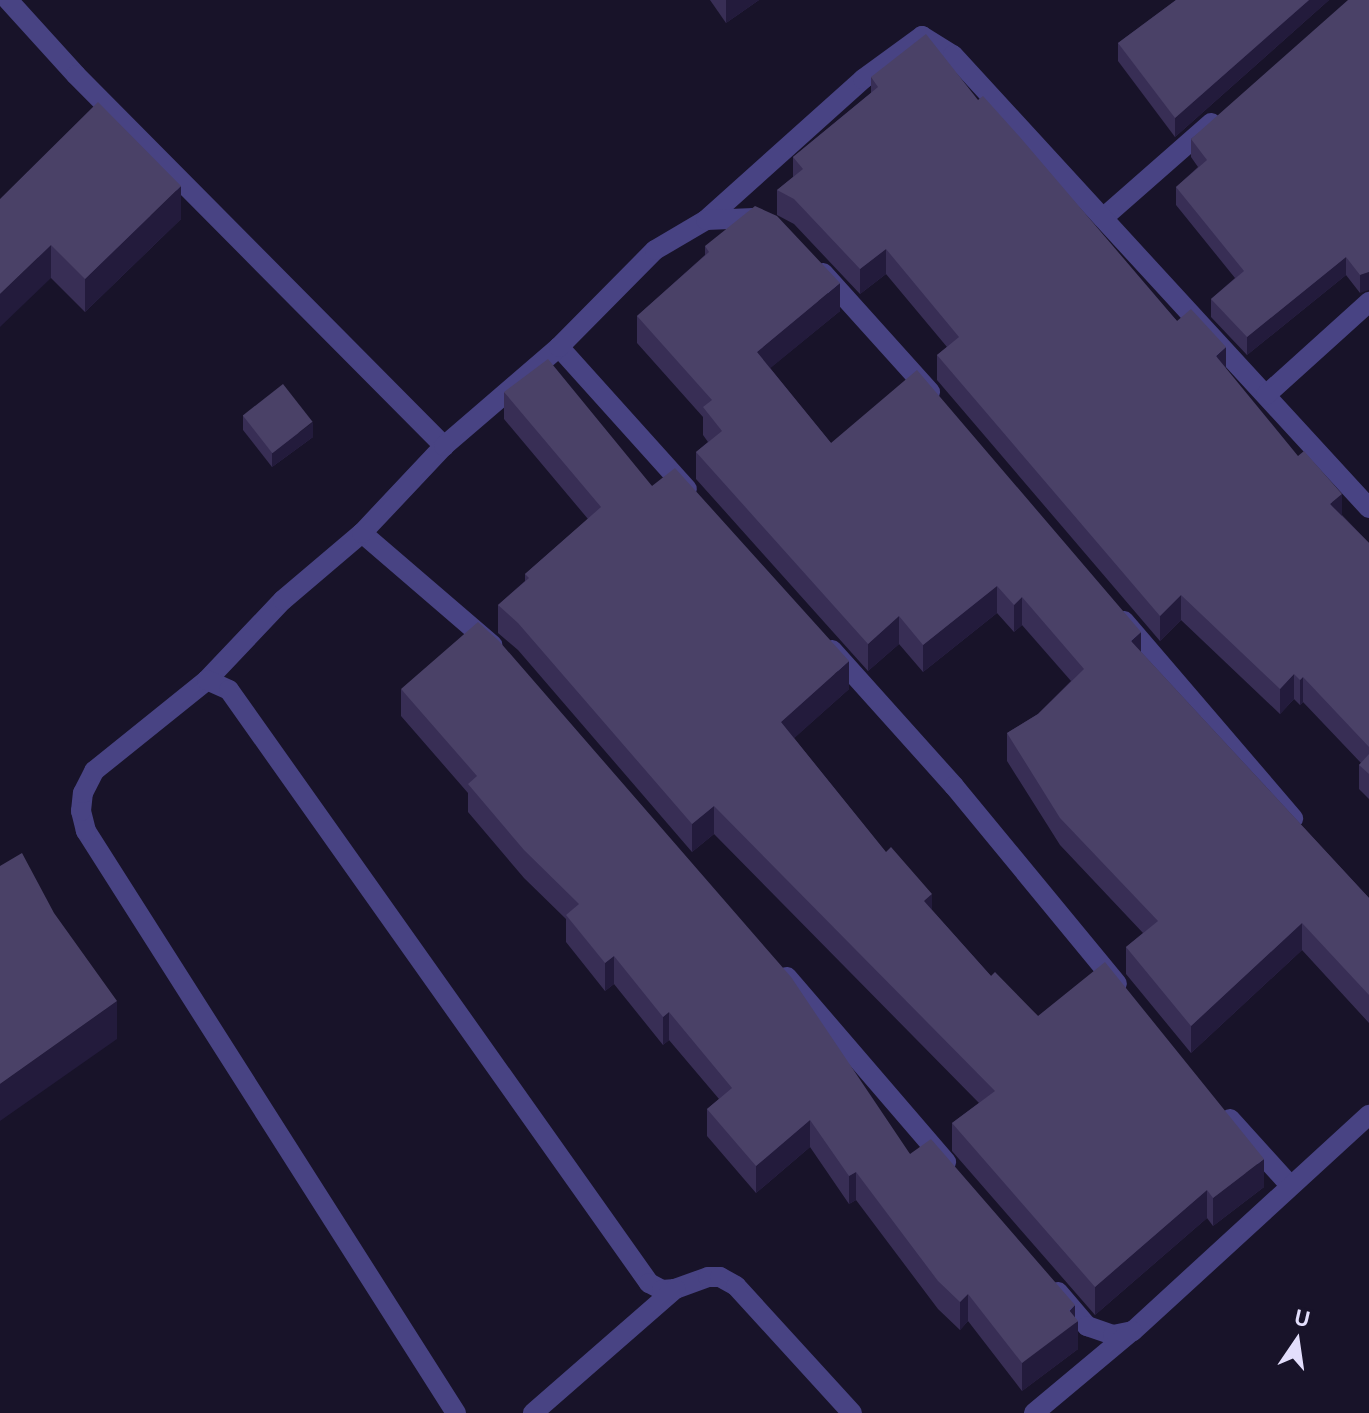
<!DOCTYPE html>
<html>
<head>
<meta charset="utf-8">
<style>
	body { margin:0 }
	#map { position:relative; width:1369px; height:1413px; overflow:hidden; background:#181329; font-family:Ubuntu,sans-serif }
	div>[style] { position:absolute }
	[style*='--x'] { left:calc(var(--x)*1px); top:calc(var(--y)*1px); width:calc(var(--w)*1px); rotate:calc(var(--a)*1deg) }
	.minor>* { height:20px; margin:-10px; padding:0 10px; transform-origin:10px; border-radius:10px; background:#484383 }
	.wall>* { inset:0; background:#382e55 }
	.shaded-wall>* { inset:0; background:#231b3c }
	.building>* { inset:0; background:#4a4167; transform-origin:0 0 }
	span { translate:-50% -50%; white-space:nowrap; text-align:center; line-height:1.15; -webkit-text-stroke:6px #181329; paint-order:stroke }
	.north { position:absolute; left:1257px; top:1301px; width:80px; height:80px; -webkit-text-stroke:6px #181329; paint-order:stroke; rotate:13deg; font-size:22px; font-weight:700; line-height:32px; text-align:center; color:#e3defc }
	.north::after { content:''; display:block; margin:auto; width:28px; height:36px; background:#e3defc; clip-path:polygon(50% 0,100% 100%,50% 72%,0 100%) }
</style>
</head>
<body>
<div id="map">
	<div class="minor">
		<div style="--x:8;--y:0;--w:101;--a:47.8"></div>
		<div style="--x:76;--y:75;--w:523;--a:45.23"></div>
		<div style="--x:1103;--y:218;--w:144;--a:-41.3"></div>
		<div style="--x:706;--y:220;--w:211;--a:-41.9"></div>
		<div style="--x:863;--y:79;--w:73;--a:-36.1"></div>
		<div style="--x:922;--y:36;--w:36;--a:32"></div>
		<div style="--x:953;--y:55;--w:615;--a:47.44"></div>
		<div style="--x:823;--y:273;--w:160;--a:48"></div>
		<div style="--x:559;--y:347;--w:191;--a:48"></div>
		<div style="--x:1266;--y:395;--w:139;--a:-42.1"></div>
		<div style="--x:362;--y:533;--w:172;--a:40.7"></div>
		<div style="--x:1124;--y:621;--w:260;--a:49.4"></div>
		<div style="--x:832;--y:650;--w:183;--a:48.1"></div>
		<div style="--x:954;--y:786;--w:256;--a:50.5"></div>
		<div style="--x:207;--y:680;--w:110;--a:-46.5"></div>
		<div style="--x:283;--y:600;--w:104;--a:-40.3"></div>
		<div style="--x:362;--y:533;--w:120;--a:-46.7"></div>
		<div style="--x:444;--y:446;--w:152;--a:-40.7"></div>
		<div style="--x:559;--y:347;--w:136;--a:-45.3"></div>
		<div style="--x:655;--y:250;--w:59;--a:-30.5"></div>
		<div style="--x:706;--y:220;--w:48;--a:-2.4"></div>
		<div style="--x:754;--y:218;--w:9;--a:27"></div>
		<div style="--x:787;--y:977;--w:244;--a:49.3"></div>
		<div style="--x:1230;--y:1119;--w:88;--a:47.8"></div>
		<div style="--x:1058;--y:1292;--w:45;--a:49.5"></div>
		<div style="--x:1087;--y:1326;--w:28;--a:19"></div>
		<div style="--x:1113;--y:1335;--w:20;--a:-11"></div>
		<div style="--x:1133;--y:1331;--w:320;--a:-42.5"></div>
		<div style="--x:456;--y:1413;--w:690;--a:-122.45"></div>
		<div style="--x:86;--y:831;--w:21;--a:-104"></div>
		<div style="--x:81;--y:811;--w:18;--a:-84"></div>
		<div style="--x:83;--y:793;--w:25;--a:-63"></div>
		<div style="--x:94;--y:771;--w:145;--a:-38.8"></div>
		<div style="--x:207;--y:680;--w:24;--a:24"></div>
		<div style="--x:229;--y:690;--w:727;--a:54.69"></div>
		<div style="--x:649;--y:1283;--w:15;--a:28"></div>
		<div style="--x:662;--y:1290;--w:13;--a:-4"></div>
		<div style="--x:675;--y:1289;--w:35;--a:-20"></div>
		<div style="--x:708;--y:1277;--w:12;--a:0"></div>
		<div style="--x:720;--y:1277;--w:18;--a:29"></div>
		<div style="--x:736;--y:1286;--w:172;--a:47.6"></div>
		<div style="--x:533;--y:1413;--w:189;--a:-41.1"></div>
		<div style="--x:1034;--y:1413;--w:128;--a:-39.9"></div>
	</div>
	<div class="wall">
		<div style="clip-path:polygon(710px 0,759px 0,726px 23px)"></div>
		<div style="clip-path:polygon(1176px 0,1329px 0,1175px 137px,1118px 61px,1118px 43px)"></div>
		<div style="clip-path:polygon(1369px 0,1360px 293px,1346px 275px,1247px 355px,1211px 317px,1211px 299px,1235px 278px,1176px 205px,1176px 187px,1198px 167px,1191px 157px,1191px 139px)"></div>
		<div style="clip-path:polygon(871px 77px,978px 100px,1177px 321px,1226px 369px,1342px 515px,1369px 543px,1369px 799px,1359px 789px,1359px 765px,1361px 763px,1303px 702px,1300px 705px,1294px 699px,1280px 714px,1181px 620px,1160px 641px,937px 380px,937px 355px,947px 347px,886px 274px,860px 294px,794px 224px,777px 215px,777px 190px,793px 177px,793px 157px,871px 93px)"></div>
		<div style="clip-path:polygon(0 199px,181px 219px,85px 312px,51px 278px)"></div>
		<div style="clip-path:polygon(705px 246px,840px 311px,770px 368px,831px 443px,1141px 652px,1369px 898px,1369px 1023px,1302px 950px,1191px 1053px,1126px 974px,1126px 947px,1143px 933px,1060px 845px,1007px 761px,1007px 733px,1038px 714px,1071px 681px,1022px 625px,1014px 632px,997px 613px,923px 672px,899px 644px,868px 671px,696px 479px,696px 452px,708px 442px,703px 435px,703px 417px,637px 343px,637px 316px,705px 255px)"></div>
		<div style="clip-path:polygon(504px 392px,652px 486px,849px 689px,794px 738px,932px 910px,991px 976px,1038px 1016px,1264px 1187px,1213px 1226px,1207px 1218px,1095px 1315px,952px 1151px,952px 1123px,979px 1103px,714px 834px,692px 852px,518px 650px,498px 633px,498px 605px,525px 581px,525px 574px,588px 519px,504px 419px)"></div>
		<div style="clip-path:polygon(243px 415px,313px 437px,272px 467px,243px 430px)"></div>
		<div style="clip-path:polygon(401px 689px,910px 1154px,1075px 1318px,1078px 1349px,1022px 1391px,968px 1321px,960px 1330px,938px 1309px,856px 1200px,849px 1204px,810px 1147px,756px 1193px,707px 1136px,707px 1109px,719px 1099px,669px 1040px,663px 1045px,614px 984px,605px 991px,566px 942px,566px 919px,524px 878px,468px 812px,468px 793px,401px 716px)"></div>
	</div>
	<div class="shaded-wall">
		<div style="clip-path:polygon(726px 0,759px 0,726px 23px)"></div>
		<div style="clip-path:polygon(1309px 0,1329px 0,1175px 137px,1175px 118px)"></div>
		<div style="clip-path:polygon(181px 186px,181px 219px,85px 312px,85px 279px)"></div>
		<div style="clip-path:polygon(51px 245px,51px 278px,0 327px,0 294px)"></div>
		<div style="clip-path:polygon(886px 249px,886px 274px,860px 294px,860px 269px)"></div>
		<div style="clip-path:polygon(1346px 257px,1346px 275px,1247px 355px,1247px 337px)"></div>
		<div style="clip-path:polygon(1369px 272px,1369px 290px,1360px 293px,1360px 275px)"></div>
		<div style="clip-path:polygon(840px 283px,840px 311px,757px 379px,757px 352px)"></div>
		<div style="clip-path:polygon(1226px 347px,1226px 372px,1216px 356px)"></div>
		<div style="clip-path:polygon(313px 422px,313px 437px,272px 467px,272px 453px)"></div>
		<div style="clip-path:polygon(1342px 494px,1342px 519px,1330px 504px)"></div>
		<div style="clip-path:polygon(997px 586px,997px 613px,923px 672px,923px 645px)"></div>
		<div style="clip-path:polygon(1181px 595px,1181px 620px,1160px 641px,1160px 616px)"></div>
		<div style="clip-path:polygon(1022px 597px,1022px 625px,1014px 632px,1014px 605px)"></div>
		<div style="clip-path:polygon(899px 616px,899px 644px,868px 671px,868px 644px)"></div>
		<div style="clip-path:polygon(1141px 632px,1141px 659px,1131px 641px)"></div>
		<div style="clip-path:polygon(849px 661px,849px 689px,781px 750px,781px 722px)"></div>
		<div style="clip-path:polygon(1294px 674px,1294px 699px,1280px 714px,1280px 689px)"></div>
		<div style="clip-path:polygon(1303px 677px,1303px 702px,1300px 705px,1300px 680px)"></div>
		<div style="clip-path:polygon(714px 806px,714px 834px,692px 852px,692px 824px)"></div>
		<div style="clip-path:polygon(932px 894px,932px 922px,924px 901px)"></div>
		<div style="clip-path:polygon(1302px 923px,1302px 950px,1191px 1053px,1191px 1026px)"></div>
		<div style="clip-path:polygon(614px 956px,614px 984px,605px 991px,605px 963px)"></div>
		<div style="clip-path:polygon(117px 1001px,117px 1039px,0 1121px,0 1084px)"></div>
		<div style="clip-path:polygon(669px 1012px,669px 1040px,663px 1045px,663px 1017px)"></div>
		<div style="clip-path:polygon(810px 1120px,810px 1147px,756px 1193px,756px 1166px)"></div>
		<div style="clip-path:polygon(1264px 1159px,1264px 1187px,1213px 1226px,1213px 1198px)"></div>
		<div style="clip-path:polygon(856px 1172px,856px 1200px,849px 1204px,849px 1176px)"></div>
		<div style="clip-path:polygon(1207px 1190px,1207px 1218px,1095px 1315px,1095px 1287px)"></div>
		<div style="clip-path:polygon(968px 1294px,968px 1321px,960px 1330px,960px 1302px)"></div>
		<div style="clip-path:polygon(1075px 1305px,1075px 1323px,1078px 1321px,1078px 1349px,1022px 1391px,1022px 1363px)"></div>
	</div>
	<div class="building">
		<div style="clip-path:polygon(1176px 0,1309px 0,1175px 118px,1118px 43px)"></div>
		<div style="clip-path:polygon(1348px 0,1369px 0,1369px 272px,1360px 275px,1346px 257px,1247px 337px,1211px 299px,1244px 271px,1176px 187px,1207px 160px,1191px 139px)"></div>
		<div style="clip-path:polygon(926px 34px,978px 100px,983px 96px,1019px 136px,1177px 321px,1191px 309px,1226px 347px,1216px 356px,1298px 456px,1304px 451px,1342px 494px,1330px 504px,1369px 543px,1369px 747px,1303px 677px,1300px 680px,1294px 674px,1280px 689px,1181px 595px,1160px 616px,937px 355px,959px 337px,886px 249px,860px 269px,794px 199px,777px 190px,803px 169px,793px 157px,878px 87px,871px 77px)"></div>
		<div style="clip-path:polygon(98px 102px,181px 186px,85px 279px,51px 245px,0 294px,0 199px)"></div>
		<div style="clip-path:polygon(755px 206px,777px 216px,840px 283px,757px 352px,831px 443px,917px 370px,1141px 632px,1131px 641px,1369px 898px,1369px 995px,1302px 923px,1191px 1026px,1126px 947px,1158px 921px,1060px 818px,1007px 733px,1038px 714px,1084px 669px,1022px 597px,1014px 605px,997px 586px,923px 645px,899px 616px,868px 644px,696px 452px,722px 431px,703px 407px,712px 400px,637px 316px,709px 252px,705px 246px)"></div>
		<div style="clip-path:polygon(548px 359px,652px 486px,675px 468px,849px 661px,781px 722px,886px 852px,891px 847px,932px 894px,924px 901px,991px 976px,995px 972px,1038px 1016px,1105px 962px,1264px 1159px,1213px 1198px,1207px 1190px,1095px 1287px,952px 1123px,995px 1091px,714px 806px,692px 824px,518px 623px,498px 605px,529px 578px,525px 574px,601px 507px,504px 392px)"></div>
		<div style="left:283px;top:384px;width:48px;height:51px;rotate:52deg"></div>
		<div style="clip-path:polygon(478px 622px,499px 641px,791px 977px,910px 1154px,931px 1139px,1075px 1305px,1069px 1310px,1078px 1321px,1022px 1363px,968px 1294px,960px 1302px,938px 1281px,856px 1172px,849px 1176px,810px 1120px,756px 1166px,707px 1109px,732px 1088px,669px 1012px,663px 1017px,614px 956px,605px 963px,566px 915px,579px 904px,524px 850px,468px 784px,477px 776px,401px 689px)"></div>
		<div style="clip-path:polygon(1369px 754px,1369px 774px,1359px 765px)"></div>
		<div style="clip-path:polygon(22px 853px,54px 913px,117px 1001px,0 1084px,0 866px)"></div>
	</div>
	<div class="north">U</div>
</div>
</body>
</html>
